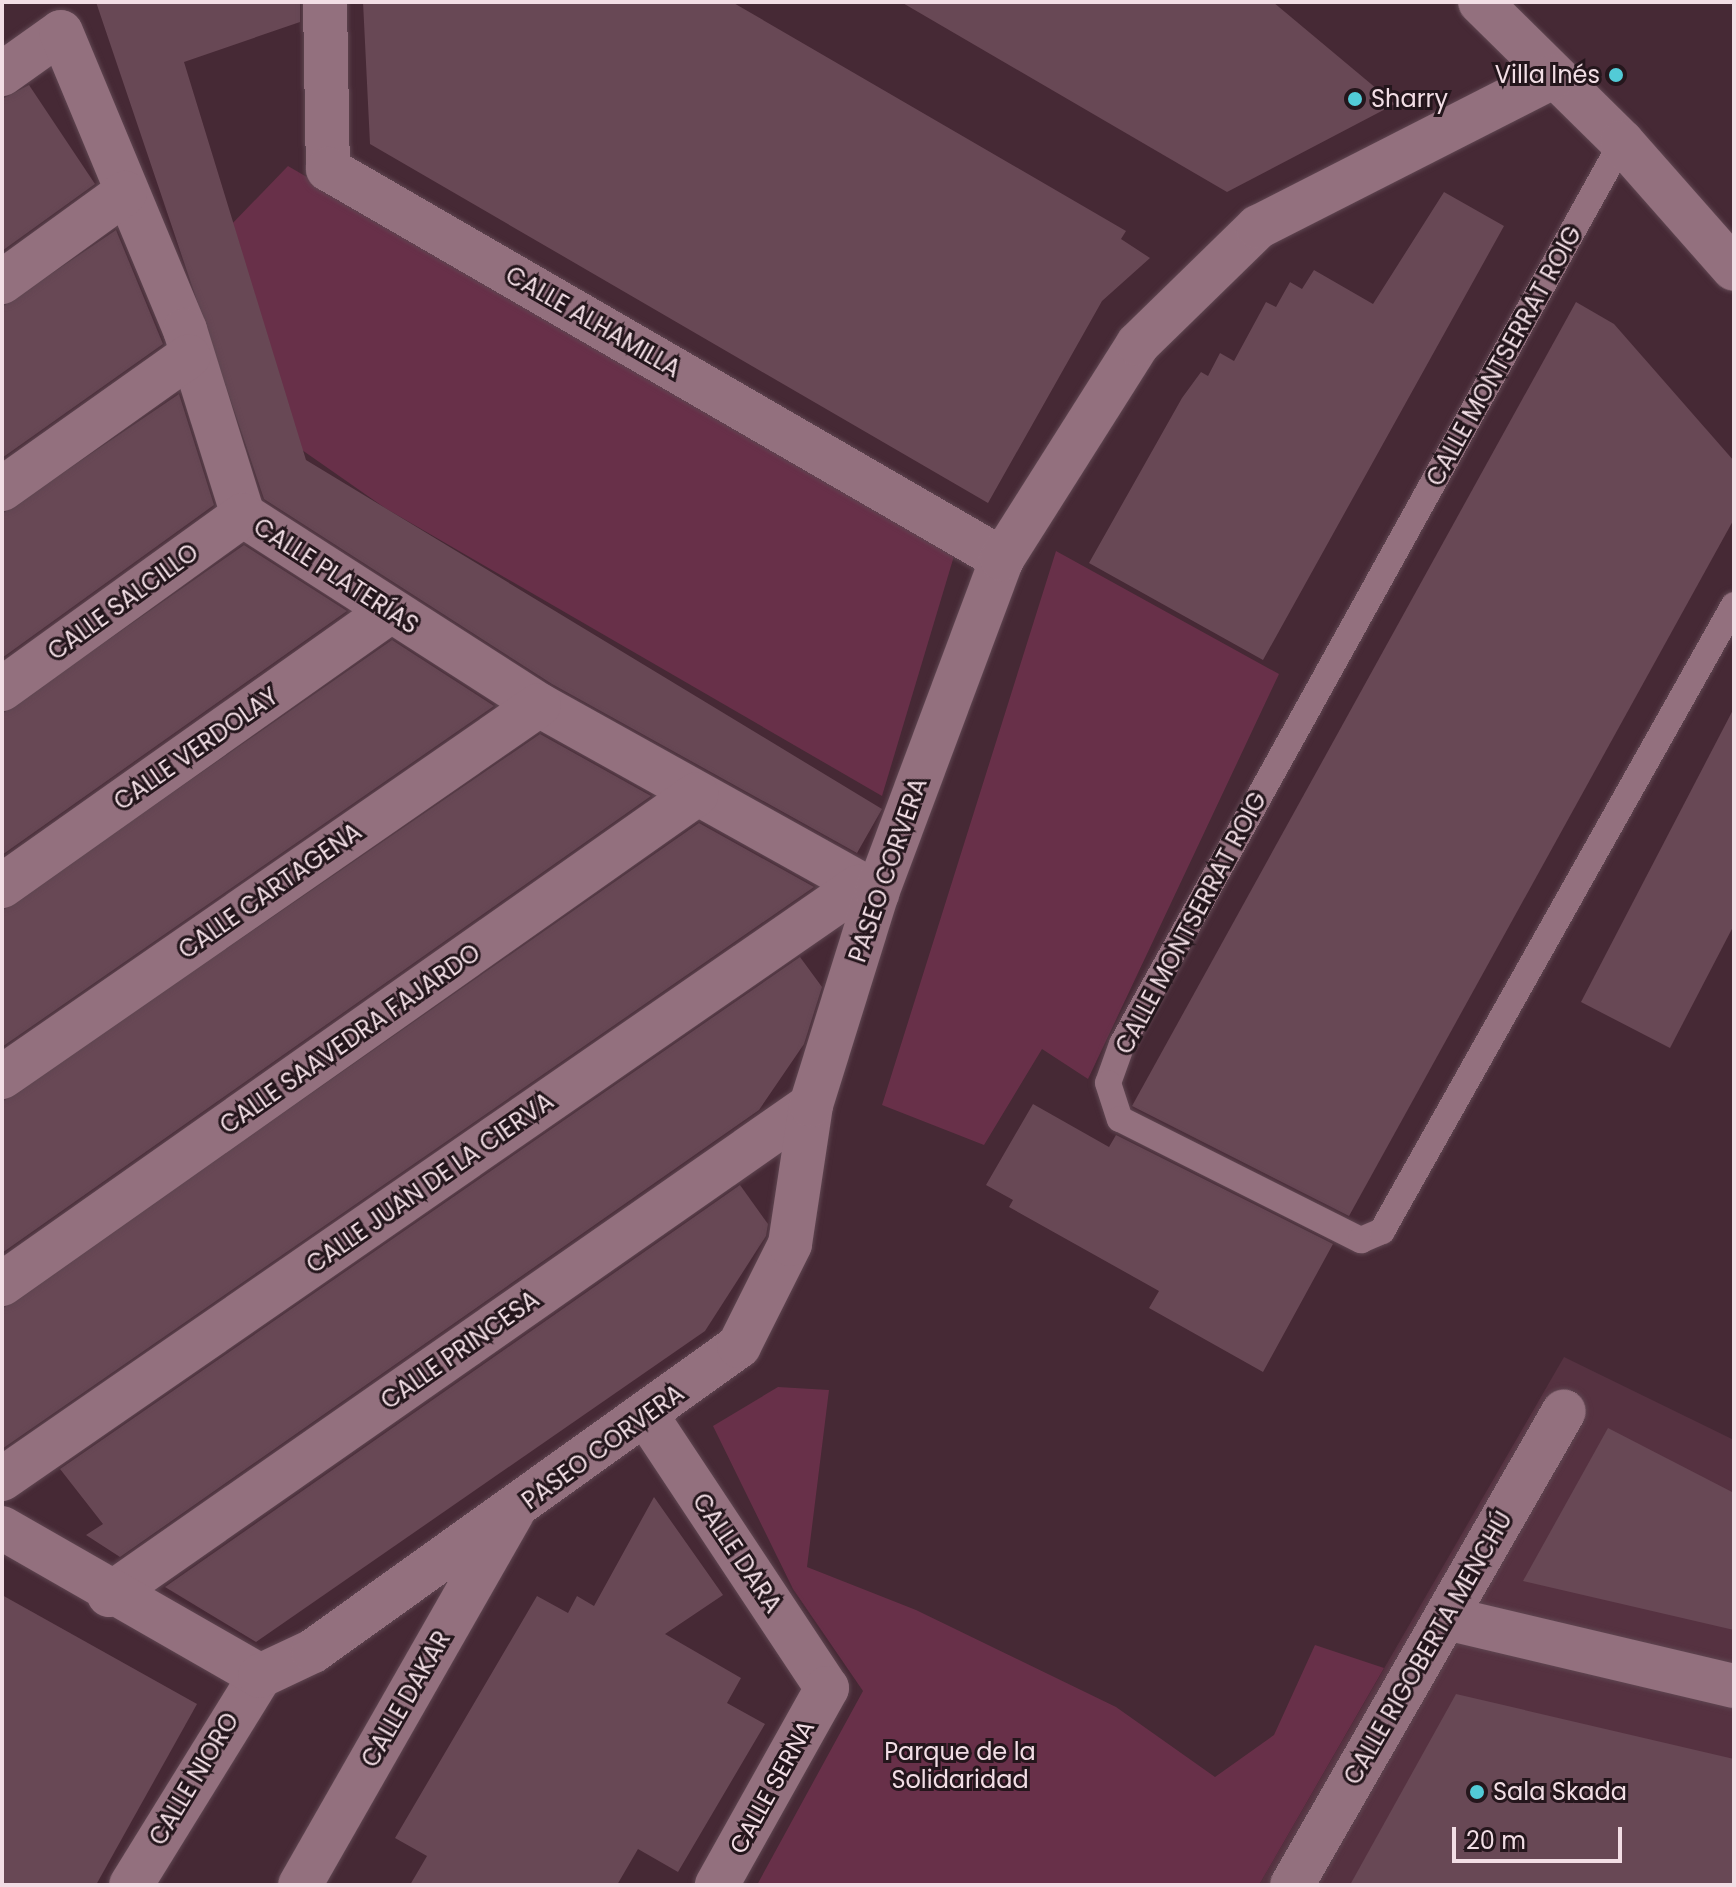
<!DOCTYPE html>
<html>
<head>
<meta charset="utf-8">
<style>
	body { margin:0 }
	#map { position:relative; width:1736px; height:1887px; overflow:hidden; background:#462935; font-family:Poppins,sans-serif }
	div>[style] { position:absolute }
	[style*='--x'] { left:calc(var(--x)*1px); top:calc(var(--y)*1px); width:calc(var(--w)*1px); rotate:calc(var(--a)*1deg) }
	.built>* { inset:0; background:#563241 }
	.green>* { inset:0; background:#683049 }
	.building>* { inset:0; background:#684855 }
	.roads { filter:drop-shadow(0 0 2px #5f4651) drop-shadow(0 0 2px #5f4651) }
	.service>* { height:26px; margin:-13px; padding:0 13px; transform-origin:13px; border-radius:13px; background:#93707e }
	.minor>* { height:44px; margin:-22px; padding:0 22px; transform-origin:22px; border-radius:22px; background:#93707e }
	.tertiary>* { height:44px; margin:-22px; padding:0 22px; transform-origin:22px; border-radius:22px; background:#93707e }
	.dots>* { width:22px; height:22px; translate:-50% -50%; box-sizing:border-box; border:4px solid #24161c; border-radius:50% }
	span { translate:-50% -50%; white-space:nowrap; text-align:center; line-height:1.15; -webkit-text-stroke:6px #24161c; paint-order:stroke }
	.poi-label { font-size:24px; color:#f2dee5 }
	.right { translate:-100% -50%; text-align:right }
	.left { translate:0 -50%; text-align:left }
	.street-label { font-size:24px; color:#f2dee5 }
	.park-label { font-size:24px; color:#f2dde5 }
	.frame { position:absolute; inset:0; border:4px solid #f2dee5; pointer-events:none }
	.scale { position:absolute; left:1452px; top:1827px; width:170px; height:36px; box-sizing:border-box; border:4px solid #f2dee5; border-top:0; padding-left:10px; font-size:24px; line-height:28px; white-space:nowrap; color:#f2dee5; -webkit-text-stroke:6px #24161c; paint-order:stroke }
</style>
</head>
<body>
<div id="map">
	<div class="built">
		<div style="clip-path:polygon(1564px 1357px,1734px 1440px,1734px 1885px,1259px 1885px)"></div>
	</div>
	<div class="green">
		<div style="clip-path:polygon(288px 166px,954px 556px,882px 796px,385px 508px,302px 450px,228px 228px)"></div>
		<div style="clip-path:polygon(1056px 551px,1279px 674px,1088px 1079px,1042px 1049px,984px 1145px,882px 1105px)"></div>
		<div style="clip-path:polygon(778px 1387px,829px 1390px,807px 1567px,916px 1610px,1116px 1707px,1215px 1777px,1274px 1735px,1315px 1645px,1384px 1668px,1259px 1885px,757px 1885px,863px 1691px,793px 1589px,713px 1426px)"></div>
	</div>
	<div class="building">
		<div style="clip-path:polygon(96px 2px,300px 2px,300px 22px,184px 62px,306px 460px,882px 809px,857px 853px,552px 684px,264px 499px)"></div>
		<div style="clip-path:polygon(363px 2px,732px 2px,1126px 231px,1121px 239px,1150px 258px,1102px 301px,988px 503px,370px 144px)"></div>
		<div style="clip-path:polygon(901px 2px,1273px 2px,1395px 104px,1227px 192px)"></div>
		<div style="clip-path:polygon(29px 85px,95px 184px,2px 251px,2px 99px)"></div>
		<div style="clip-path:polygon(1444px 192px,1504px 226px,1263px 660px,1089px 563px,1182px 398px,1201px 372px,1208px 376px,1220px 353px,1234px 361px,1266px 302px,1276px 307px,1290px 282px,1302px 289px,1314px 270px,1373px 304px)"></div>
		<div style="clip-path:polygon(116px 230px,163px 344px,2px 458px,2px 307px)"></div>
		<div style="clip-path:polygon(1576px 302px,1614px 324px,1734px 461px,1734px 519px,1349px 1216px,1132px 1106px)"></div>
		<div style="clip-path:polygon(179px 394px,214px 505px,2px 658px,2px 514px)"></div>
		<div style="clip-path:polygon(244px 545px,347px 611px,2px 855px,2px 714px)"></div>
		<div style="clip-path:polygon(392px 640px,494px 706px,2px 1047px,2px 911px)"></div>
		<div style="clip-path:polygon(1734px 708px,1734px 925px,1670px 1048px,1581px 1002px)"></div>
		<div style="clip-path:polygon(540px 734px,651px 796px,2px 1253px,2px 1102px)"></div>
		<div style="clip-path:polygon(699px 823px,814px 887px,2px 1449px,2px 1309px)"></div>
		<div style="clip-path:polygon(800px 957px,822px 987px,804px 1044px,759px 1110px,120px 1557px,86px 1535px,103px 1524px,60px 1469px)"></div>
		<div style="clip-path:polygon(1033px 1104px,1109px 1147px,1116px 1135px,1333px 1244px,1263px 1372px,1149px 1308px,1159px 1291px,1009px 1207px,1013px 1200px,986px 1185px)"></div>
		<div style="clip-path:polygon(740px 1185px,768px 1224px,766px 1236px,705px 1331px,256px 1642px,165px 1587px)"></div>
		<div style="clip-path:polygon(1608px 1428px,1734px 1493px,1734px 1630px,1523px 1581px)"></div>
		<div style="clip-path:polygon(654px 1497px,723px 1595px,665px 1634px,741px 1678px,727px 1703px,765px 1724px,678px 1872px,638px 1849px,617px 1885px,410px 1885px,427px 1856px,395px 1838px,537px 1596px,568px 1613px,577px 1596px,594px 1606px)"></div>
		<div style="clip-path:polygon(2px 1595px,197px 1704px,96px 1885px,2px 1885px)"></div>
		<div style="clip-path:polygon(1456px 1694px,1734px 1759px,1734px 1885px,1350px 1885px)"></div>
	</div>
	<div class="roads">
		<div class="service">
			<div style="--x:1622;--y:142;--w:1031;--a:119"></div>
			<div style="--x:1122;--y:1044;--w:41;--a:109.7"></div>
			<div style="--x:1108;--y:1083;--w:38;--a:72"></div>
			<div style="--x:1120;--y:1119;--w:270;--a:26.7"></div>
			<div style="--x:1361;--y:1240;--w:23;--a:-23"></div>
			<div style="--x:1382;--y:1231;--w:718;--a:-60.65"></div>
		</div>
		<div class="minor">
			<div style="--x:325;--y:2;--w:167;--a:89"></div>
			<div style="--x:328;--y:169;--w:779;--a:30.06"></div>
			<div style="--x:2;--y:74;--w:72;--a:-35.4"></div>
			<div style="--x:61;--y:32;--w:323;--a:67.4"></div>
			<div style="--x:185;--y:330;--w:194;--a:72.6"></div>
			<div style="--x:243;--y:515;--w:352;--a:32.7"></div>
			<div style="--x:539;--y:705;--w:387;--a:29.1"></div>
			<div style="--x:2;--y:282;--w:152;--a:-35.9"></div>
			<div style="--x:2;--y:489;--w:229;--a:-35.4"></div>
			<div style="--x:2;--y:689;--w:297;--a:-35.8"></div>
			<div style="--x:2;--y:886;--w:476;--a:-35.3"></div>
			<div style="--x:2;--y:1077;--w:653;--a:-34.71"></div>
			<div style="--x:2;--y:1284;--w:850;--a:-35.19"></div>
			<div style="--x:648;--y:1418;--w:324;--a:56.5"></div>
			<div style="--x:827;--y:1688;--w:226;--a:119.2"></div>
			<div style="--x:2;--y:1479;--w:1041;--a:-34.67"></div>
			<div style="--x:109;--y:1595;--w:856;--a:-34.92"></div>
			<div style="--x:1446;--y:1618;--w:296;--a:13.3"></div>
			<div style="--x:131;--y:1885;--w:246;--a:-58.3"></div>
			<div style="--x:300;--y:1885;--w:428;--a:-60.3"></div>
			<div style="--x:1292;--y:1885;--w:546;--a:-60.15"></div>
		</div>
		<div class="tertiary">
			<div style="--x:1480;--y:2;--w:199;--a:44.6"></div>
			<div style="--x:1622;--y:142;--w:169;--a:48.6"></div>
			<div style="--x:2;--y:1528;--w:297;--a:29.8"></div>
			<div style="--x:260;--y:1676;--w:59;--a:-25.3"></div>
			<div style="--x:313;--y:1651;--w:524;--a:-35.6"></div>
			<div style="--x:739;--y:1346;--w:114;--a:-63.4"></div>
			<div style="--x:790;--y:1244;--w:141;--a:-81.4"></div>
			<div style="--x:811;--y:1105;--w:222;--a:-72.7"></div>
			<div style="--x:877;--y:893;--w:357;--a:-69.5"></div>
			<div style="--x:1002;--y:559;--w:254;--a:-57.7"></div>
			<div style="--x:1138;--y:344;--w:168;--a:-44.3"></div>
			<div style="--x:1258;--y:227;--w:332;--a:-27"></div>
		</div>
	</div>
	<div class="dots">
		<div style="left:1616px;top:75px;background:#52cbd7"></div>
		<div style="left:1355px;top:99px;background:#52cbd7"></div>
		<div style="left:1477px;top:1792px;background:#52cbd7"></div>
	</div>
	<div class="poi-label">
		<span class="right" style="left:1600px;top:75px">Villa Inés</span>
		<span class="left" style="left:1371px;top:99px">Sharry</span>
		<span class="left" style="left:1493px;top:1792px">Sala Skada</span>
	</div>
	<div class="street-label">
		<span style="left:593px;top:322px;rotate:30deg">CALLE ALHAMILLA</span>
		<span style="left:1504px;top:356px;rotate:-61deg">CALLE MONTSERRAT ROIG</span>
		<span style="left:336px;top:576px;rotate:33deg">CALLE PLATERÍAS</span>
		<span style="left:123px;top:602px;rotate:-36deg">CALLE SALCILLO</span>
		<span style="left:196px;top:749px;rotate:-35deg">CALLE VERDOLAY</span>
		<span style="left:888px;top:870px;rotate:-71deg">PASEO CORVERA</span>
		<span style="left:270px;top:891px;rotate:-35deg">CALLE CARTAGENA</span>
		<span style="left:1191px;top:923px;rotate:-62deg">CALLE MONTSERRAT ROIG</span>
		<span style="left:350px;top:1039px;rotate:-35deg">CALLE SAAVEDRA FAJARDO</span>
		<span style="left:430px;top:1183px;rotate:-35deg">CALLE JUAN DE LA CIERVA</span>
		<span style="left:460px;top:1350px;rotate:-35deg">CALLE PRINCESA</span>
		<span style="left:603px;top:1447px;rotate:-36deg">PASEO CORVERA</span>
		<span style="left:737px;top:1553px;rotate:56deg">CALLE DARA</span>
		<span style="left:1428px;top:1648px;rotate:-60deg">CALLE RIGOBERTA MENCHÚ</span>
		<span style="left:406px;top:1699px;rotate:-60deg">CALLE DAKAR</span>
		<span style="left:194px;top:1779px;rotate:-59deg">CALLE NIORO</span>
		<span style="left:772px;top:1787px;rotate:-61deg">CALLE SERNA</span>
	</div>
	<div class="park-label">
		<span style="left:960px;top:1766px">Parque de la<br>Solidaridad</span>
	</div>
	<div class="frame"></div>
	<div class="scale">20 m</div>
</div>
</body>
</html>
